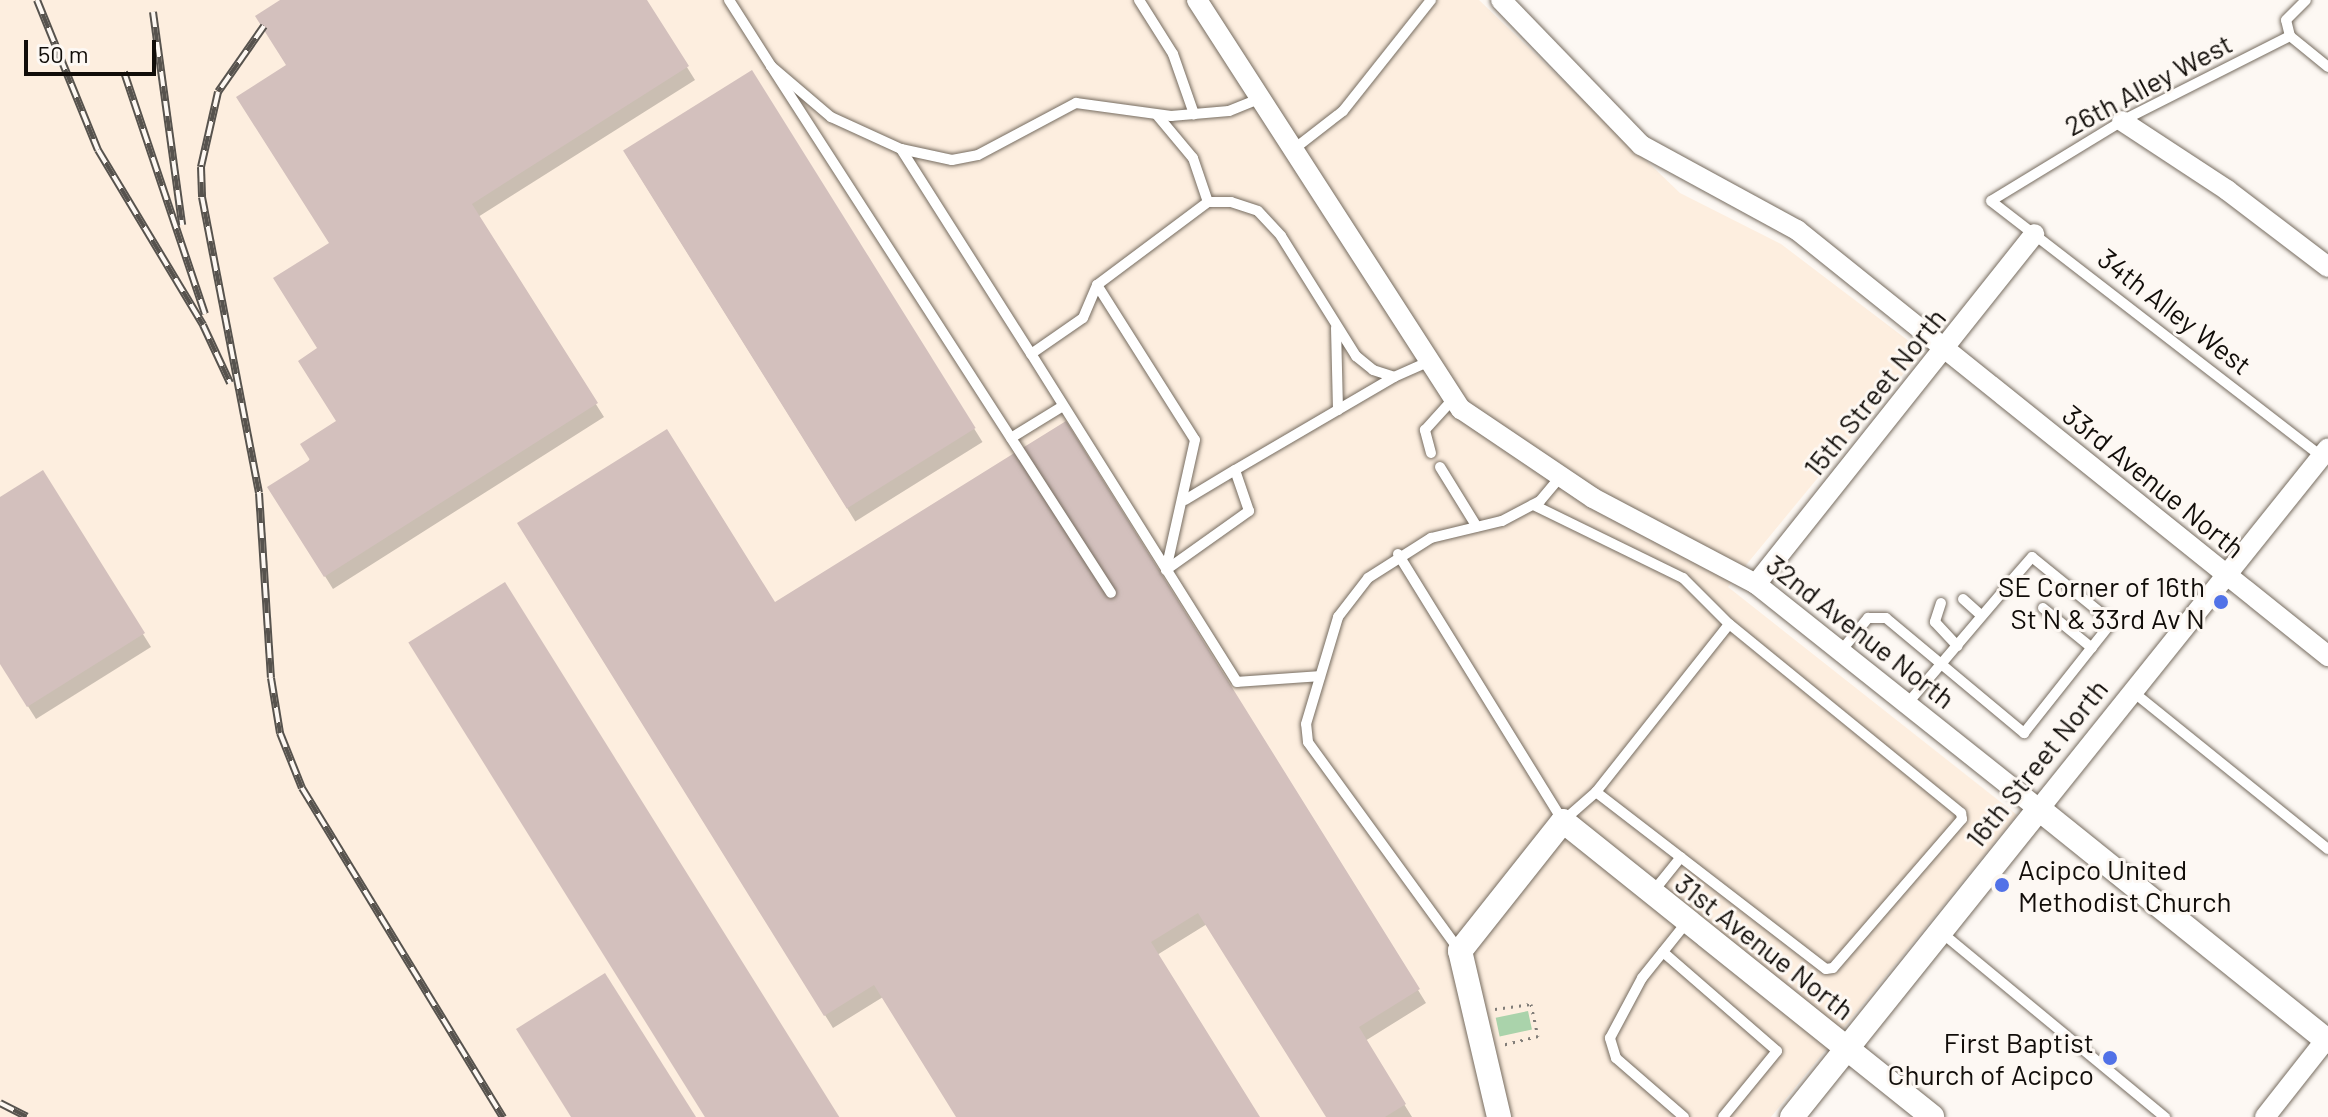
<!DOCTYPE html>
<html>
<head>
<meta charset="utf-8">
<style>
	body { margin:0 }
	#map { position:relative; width:2328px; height:1117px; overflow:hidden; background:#fdf8f3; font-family:Barlow,sans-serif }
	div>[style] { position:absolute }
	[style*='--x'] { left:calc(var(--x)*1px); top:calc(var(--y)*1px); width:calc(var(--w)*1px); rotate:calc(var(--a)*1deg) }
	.built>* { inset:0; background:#fdeedf }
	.green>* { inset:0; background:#aad3ab; transform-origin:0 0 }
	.shadow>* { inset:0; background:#0003; transform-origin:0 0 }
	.building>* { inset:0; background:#d3c0bd; transform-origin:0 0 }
	.path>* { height:3px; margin-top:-1.5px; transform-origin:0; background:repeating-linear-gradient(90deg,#817d78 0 2px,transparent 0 8px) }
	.roads { filter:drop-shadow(0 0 2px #766c60) drop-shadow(0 0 2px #766c60) }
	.service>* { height:10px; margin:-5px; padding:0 5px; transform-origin:5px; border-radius:5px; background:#fff }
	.minor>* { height:20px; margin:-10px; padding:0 10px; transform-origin:10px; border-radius:10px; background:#fff }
	.tertiary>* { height:24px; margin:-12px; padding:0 12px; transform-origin:12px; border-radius:12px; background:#fff }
	.rail>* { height:8px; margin-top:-4px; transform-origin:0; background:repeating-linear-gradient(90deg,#fdf8f3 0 15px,#57534e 0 30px); box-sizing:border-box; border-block:2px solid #57534e }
	.dots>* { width:22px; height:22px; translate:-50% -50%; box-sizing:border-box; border:4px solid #fdf8f3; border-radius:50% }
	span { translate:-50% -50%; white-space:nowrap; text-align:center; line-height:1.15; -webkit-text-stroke:6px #fdf8f3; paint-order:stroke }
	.street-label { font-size:28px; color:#110d09 }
	.poi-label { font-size:28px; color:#110d09 }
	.right { translate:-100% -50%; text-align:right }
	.left { translate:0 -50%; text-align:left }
	.scale { position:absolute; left:24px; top:40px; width:132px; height:36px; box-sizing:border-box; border:4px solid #110d09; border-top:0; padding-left:10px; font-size:24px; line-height:28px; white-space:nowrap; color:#110d09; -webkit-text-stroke:6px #fdf8f3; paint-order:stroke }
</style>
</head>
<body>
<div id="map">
	<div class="built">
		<div style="clip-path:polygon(0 0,1479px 0,1680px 193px,1781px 244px,1922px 351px,1728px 587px,2017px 815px,1771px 1117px,0 1117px)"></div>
	</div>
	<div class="green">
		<div style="left:1528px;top:1011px;width:19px;height:33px;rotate:78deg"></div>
	</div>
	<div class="shadow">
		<div style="clip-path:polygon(284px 0,645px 0,695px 80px,478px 217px,604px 417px,333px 589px,278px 501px,338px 422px,320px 349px,331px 244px,288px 66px)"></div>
		<div style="left:752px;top:73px;width:435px;height:150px;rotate:58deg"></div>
		<div style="clip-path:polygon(42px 473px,151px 647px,36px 719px,0 662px,0 500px)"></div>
		<div style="clip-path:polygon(527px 536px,775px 605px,1418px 990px,1426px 1003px,1365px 1041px,1412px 1117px,1327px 1117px,1207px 924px,1157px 955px,1258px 1117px,958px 1117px,883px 997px,833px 1028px)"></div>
	</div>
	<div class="building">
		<div style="clip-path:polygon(280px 0,647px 0,689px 66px,472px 204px,598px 403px,324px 577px,267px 487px,310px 460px,300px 444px,336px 421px,298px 361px,317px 348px,273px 278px,329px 243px,236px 97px,286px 65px,255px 16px)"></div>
		<div style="left:752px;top:70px;width:422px;height:152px;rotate:58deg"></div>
		<div style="clip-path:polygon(1066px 421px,1420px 989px,1359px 1027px,1406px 1104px,1385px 1117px,1326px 1117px,1198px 913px,1151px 942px,1260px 1117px,956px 1117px,874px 985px,824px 1016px,517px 523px,667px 429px,775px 602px)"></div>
		<div style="clip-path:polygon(43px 470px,145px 633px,27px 707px,0 664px,0 497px)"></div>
		<div style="left:505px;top:582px;width:631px;height:114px;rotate:58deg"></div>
		<div style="clip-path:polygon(605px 973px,696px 1117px,571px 1117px,516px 1029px)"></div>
	</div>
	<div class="path">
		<div style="--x:1495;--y:1009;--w:36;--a:-8"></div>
		<div style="--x:1531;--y:1004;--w:33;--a:78"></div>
		<div style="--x:1538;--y:1036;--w:36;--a:166"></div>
	</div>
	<div class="roads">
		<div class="service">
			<div style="--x:729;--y:0;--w:78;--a:57.5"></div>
			<div style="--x:771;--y:66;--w:79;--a:40.4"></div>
			<div style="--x:831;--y:117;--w:77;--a:24.6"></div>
			<div style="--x:901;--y:149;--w:52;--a:12.2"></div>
			<div style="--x:952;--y:160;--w:26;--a:-11"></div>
			<div style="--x:978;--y:155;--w:111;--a:-28"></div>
			<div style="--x:1076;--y:103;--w:96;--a:7.8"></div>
			<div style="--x:1171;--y:116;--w:58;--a:-4.9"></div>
			<div style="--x:1229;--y:111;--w:35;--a:-22"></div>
			<div style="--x:1139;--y:0;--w:64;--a:57.8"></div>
			<div style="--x:1173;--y:54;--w:64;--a:70.7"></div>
			<div style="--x:2290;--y:36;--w:188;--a:153.2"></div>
			<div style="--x:2122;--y:121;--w:153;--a:148.6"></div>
			<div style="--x:1991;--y:201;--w:421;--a:37.7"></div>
			<div style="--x:2290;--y:36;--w:49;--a:39.2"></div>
			<div style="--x:2290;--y:36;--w:16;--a:-104"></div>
			<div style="--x:2286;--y:20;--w:28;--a:-45"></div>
			<div style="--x:771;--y:66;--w:627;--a:57.17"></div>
			<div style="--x:1157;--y:115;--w:56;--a:50.1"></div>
			<div style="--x:1193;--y:158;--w:46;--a:71.2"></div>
			<div style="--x:901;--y:149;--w:243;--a:57.6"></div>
			<div style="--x:1294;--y:149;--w:62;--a:-37.8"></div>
			<div style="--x:1343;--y:111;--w:142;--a:-51.6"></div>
			<div style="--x:1097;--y:285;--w:183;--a:57.7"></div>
			<div style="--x:1195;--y:440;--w:133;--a:102.6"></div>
			<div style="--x:1336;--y:328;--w:82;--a:88.6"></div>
			<div style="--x:1011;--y:438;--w:61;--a:-31.6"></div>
			<div style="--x:1431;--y:453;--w:24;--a:-105"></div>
			<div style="--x:1425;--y:430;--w:43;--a:-47.8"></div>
			<div style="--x:1440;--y:467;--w:70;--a:58.3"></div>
			<div style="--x:1185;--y:500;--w:58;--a:-31"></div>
			<div style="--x:1398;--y:554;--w:314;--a:58.3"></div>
			<div style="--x:1563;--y:821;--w:44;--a:-41.3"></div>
			<div style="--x:1596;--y:792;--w:214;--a:-51.6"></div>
			<div style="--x:1729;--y:624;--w:65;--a:-135"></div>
			<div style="--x:1683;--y:578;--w:167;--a:-154"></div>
			<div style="--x:1166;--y:570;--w:102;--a:-35.4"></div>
			<div style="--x:1249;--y:511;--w:43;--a:-108.9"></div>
			<div style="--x:1235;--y:470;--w:184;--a:-30.3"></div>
			<div style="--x:1394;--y:377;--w:37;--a:-24"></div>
			<div style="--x:1963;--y:599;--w:25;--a:42"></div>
			<div style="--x:1941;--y:603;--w:20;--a:108"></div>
			<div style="--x:1935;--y:622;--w:33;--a:47"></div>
			<div style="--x:2043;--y:608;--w:63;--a:39.2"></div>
			<div style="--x:1841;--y:651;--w:43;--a:-50.7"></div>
			<div style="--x:1868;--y:618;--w:18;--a:0"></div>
			<div style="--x:1886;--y:618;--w:180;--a:39.8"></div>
			<div style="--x:2024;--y:733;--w:142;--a:-51.6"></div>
			<div style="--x:2112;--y:622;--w:103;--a:-140.9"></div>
			<div style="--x:2032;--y:557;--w:29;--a:131"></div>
			<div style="--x:1320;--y:676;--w:83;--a:175.9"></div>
			<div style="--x:1237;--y:682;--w:387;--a:-122.1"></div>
			<div style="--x:1031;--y:354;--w:63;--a:-34.7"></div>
			<div style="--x:1083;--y:318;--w:36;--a:-67"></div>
			<div style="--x:1097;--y:285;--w:139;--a:-36.8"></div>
			<div style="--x:1208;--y:202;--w:23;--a:0"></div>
			<div style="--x:1231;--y:202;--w:28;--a:18"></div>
			<div style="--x:1258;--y:211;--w:34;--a:47"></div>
			<div style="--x:1281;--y:236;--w:142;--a:58"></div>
			<div style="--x:1356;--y:356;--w:22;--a:39"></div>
			<div style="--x:1373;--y:370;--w:22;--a:18"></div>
			<div style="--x:2132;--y:691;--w:252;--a:38.9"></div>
			<div style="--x:1907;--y:704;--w:157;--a:-49.6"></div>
			<div style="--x:1596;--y:792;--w:290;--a:37.6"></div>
			<div style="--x:1826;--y:969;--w:7;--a:-8"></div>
			<div style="--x:1833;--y:968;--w:197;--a:-49.1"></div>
			<div style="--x:1962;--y:819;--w:6;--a:-99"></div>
			<div style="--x:1961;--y:813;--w:299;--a:-140.8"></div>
			<div style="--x:1652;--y:893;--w:46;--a:-51.1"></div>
			<div style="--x:1941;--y:932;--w:291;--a:39.6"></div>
			<div style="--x:1459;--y:950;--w:257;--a:-126"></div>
			<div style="--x:1308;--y:742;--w:18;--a:-96"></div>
			<div style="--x:1306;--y:724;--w:112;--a:-73.3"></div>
			<div style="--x:1338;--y:617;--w:49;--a:-52.4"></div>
			<div style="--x:1368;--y:578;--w:75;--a:-32.4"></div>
			<div style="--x:1431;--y:538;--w:73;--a:-13.5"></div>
			<div style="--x:1502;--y:521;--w:43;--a:-27.8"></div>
			<div style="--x:1540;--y:501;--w:33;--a:-50"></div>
			<div style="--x:1663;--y:952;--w:151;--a:41"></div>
			<div style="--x:1777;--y:1051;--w:85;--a:129.3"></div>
			<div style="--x:1684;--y:1117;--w:90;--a:-139.1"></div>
			<div style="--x:1616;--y:1058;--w:21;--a:-107"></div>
			<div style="--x:1610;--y:1038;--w:68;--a:-61.9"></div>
			<div style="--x:1642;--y:978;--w:70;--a:-51.3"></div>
		</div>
		<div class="minor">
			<div style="--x:1197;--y:0;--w:487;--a:57.2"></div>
			<div style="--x:1461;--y:409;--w:159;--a:34"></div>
			<div style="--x:1593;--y:498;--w:184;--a:27.8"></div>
			<div style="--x:1756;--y:584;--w:362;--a:38.5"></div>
			<div style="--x:2039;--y:809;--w:462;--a:-51.3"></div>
			<div style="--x:1501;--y:0;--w:202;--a:46"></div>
			<div style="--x:1641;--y:145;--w:178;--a:28.6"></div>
			<div style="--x:1797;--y:230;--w:681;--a:38.74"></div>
			<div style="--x:2122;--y:121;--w:126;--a:33.3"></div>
			<div style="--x:2227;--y:190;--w:127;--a:37.3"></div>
			<div style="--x:1756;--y:584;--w:447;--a:-51.5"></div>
			<div style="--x:2265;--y:1117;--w:102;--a:-51.8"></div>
		</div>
		<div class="tertiary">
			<div style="--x:1499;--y:1117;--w:171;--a:-103.2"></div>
			<div style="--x:1460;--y:951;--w:166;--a:-51.6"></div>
			<div style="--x:1563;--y:821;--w:473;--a:38.7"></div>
			<div style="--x:1792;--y:1117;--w:395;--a:-51.3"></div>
			<div style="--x:2039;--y:809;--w:371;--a:38.8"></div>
		</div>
	</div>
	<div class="rail">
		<div style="--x:37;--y:0;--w:162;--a:67.9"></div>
		<div style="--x:98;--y:150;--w:204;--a:59"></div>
		<div style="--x:203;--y:325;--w:64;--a:65"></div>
		<div style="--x:153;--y:12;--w:215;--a:82.2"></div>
		<div style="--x:264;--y:26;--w:80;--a:124.9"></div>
		<div style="--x:218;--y:92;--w:77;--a:102.8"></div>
		<div style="--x:201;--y:167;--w:30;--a:88"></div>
		<div style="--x:202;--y:197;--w:301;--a:79.1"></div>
		<div style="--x:259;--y:493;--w:185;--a:86.3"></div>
		<div style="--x:271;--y:678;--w:56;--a:80.7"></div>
		<div style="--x:280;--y:733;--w:59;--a:68.2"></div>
		<div style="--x:302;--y:788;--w:386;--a:58.6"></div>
		<div style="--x:124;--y:72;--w:255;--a:71.5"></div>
		<div style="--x:0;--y:1103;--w:30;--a:27"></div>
	</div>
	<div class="dots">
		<div style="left:2221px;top:602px;background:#5272e7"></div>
		<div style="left:2002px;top:885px;background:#5272e7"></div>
		<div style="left:2110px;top:1058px;background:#5272e7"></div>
	</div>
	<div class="street-label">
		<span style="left:2148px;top:84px;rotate:-28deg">26th Alley West</span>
		<span style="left:2175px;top:311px;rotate:38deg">34th Alley West</span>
		<span style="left:1874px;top:392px;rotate:-51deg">15th Street North</span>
		<span style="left:2154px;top:481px;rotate:39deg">33rd Avenue North</span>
		<span style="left:1861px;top:631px;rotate:38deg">32nd Avenue North</span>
		<span style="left:2036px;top:763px;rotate:-51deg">16th Street North</span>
		<span style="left:1765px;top:946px;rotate:38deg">31st Avenue North</span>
	</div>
	<div class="poi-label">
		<span class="right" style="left:2205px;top:602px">SE Corner of 16th<br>St N &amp; 33rd Av N</span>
		<span class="left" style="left:2018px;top:885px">Acipco United<br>Methodist Church</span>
		<span class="right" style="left:2094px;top:1058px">First Baptist<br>Church of Acipco</span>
	</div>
	<div class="scale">50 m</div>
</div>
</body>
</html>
